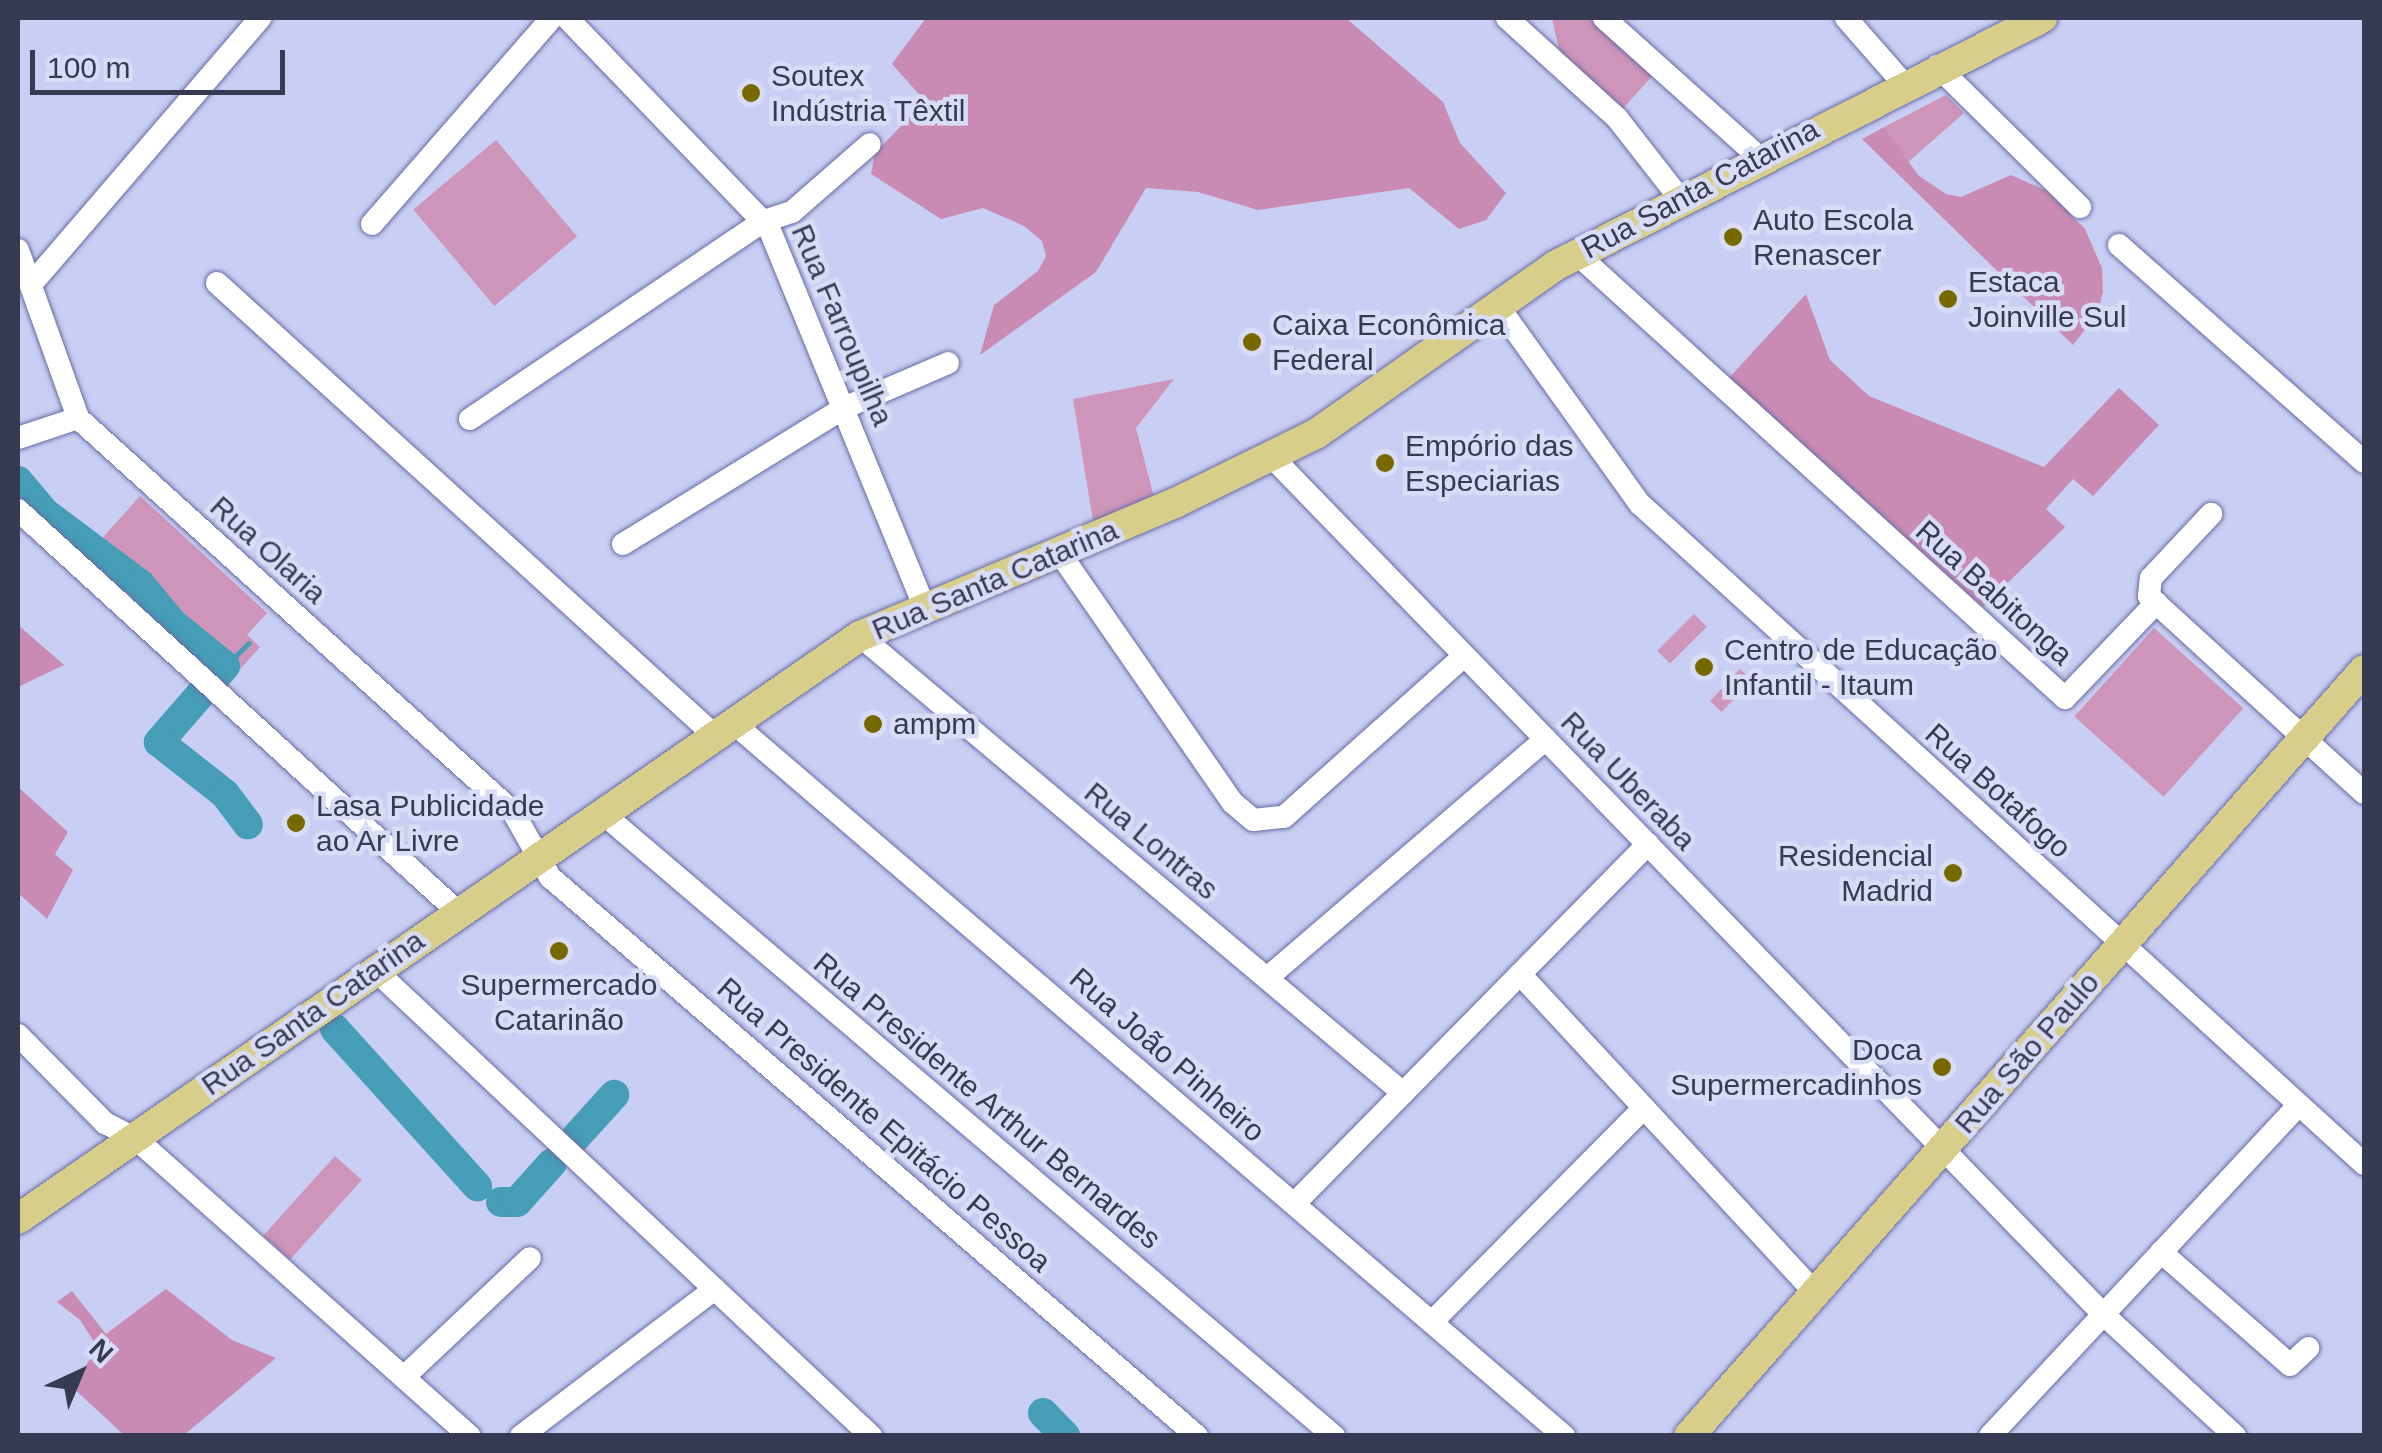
<!DOCTYPE html>
<html>
<head>
<meta charset="utf-8">
<style>
	body { margin:0 }
	#map { position:relative; width:2382px; height:1453px; overflow:hidden; background:#c9cef4; font-family:Arial,sans-serif }
	div>[style] { position:absolute }
	[style*='--x'] { left:calc(var(--x)*1px); top:calc(var(--y)*1px); width:calc(var(--w)*1px); rotate:calc(var(--a)*1deg) }
	.green>* { inset:0; background:#ce94ba; transform-origin:0 0 }
	.forest>* { inset:0; background:#c98bb4 }
	.stream>* { height:5px; margin:-2.5px; padding:0 2.5px; transform-origin:2.5px; border-radius:2.5px; background:#459db7 }
	.river>* { height:30px; margin:-15px; padding:0 15px; transform-origin:15px; border-radius:15px; background:#459db7 }
	.roads { filter:drop-shadow(0 0 2px #676ba4) drop-shadow(0 0 2px #676ba4) }
	.minor>* { height:22px; margin:-11px; padding:0 11px; transform-origin:11px; border-radius:11px; background:#fff }
	.major>* { height:30px; margin:-15px; padding:0 15px; transform-origin:15px; border-radius:15px; background:#d8cd89 }
	.dots>* { width:28px; height:28px; translate:-50% -50%; box-sizing:border-box; border:5px solid #d9dcf6; border-radius:50% }
	span { translate:-50% -50%; white-space:nowrap; text-align:center; line-height:1.15; -webkit-text-stroke:9px #d9dcf6; paint-order:stroke }
	.poi-label { font-size:30px; color:#373a53 }
	.left { translate:0 -50%; text-align:left }
	.right { translate:-100% -50%; text-align:right }
	.street-label { font-size:30px; color:#373a53 }
	.frame { position:absolute; inset:0; border:20px solid #373a53; pointer-events:none }
	.north { position:absolute; left:30px; top:1323px; width:100px; height:100px; -webkit-text-stroke:8px #d9dcf6; paint-order:stroke; rotate:44deg; font-size:28px; font-weight:700; line-height:40px; text-align:center; color:#373a53 }
	.north::after { content:''; display:block; margin:auto; width:35px; height:45px; background:#373a53; clip-path:polygon(50% 0,100% 100%,50% 72%,0 100%) }
	.scale { position:absolute; left:30px; top:50px; width:255px; height:45px; box-sizing:border-box; border:5px solid #373a53; border-top:0; padding-left:12px; font-size:30px; line-height:35px; white-space:nowrap; color:#373a53; -webkit-text-stroke:8px #d9dcf6; paint-order:stroke }
</style>
</head>
<body>
<div id="map">
	<div class="green">
		<div style="clip-path:polygon(1552px 18px,1589px 18px,1653px 75px,1619px 113px,1562px 63px)"></div>
		<div style="clip-path:polygon(1946px 95px,1964px 113px,1907px 163px,1884px 127px)"></div>
		<div style="left:496px;top:140px;width:126px;height:108px;rotate:50deg"></div>
		<div style="clip-path:polygon(1174px 379px,1136px 428px,1155px 501px,1094px 527px,1073px 399px)"></div>
		<div style="clip-path:polygon(140px 496px,267px 613px,247px 635px,260px 647px,229px 682px,88px 554px)"></div>
		<div style="left:1694px;top:614px;width:18px;height:52px;rotate:45deg"></div>
		<div style="left:2154px;top:628px;width:120px;height:119px;rotate:42deg"></div>
		<div style="left:1740px;top:669px;width:16px;height:44px;rotate:43deg"></div>
		<div style="left:335px;top:1156px;width:36px;height:107px;rotate:42deg"></div>
	</div>
	<div class="forest">
		<div style="clip-path:polygon(926px 18px,1346px 18px,1443px 102px,1460px 143px,1506px 193px,1486px 220px,1459px 229px,1409px 188px,1258px 210px,1198px 192px,1146px 188px,1096px 272px,980px 355px,994px 305px,1038px 271px,1046px 256px,1042px 241px,1024px 226px,983px 208px,941px 219px,871px 174px,875px 153px,925px 101px,892px 64px)"></div>
		<div style="clip-path:polygon(1884px 127px,1918px 175px,1946px 194px,1961px 197px,2011px 175px,2047px 191px,2085px 229px,2102px 268px,2103px 292px,2097px 314px,2073px 345px,1862px 139px)"></div>
		<div style="clip-path:polygon(1806px 294px,1830px 360px,1869px 396px,2044px 467px,2119px 388px,2159px 425px,2093px 496px,2073px 479px,2046px 509px,2065px 527px,1983px 607px,1729px 378px)"></div>
		<div style="clip-path:polygon(18px 625px,64px 665px,18px 687px)"></div>
		<div style="clip-path:polygon(18px 787px,68px 832px,55px 854px,73px 870px,47px 919px,18px 893px)"></div>
		<div style="clip-path:polygon(166px 1289px,232px 1340px,276px 1358px,184px 1435px,124px 1435px,71px 1386px,98px 1348px,80px 1320px,57px 1302px,72px 1291px,106px 1334px)"></div>
	</div>
	<div class="stream">
		<div style="--x:225;--y:666;--w:33;--a:-44"></div>
	</div>
	<div class="river">
		<div style="--x:18;--y:481;--w:42;--a:49.8"></div>
		<div style="--x:45;--y:513;--w:119;--a:36.8"></div>
		<div style="--x:140;--y:584;--w:50;--a:50.6"></div>
		<div style="--x:172;--y:623;--w:68;--a:39.1"></div>
		<div style="--x:225;--y:666;--w:101;--a:131"></div>
		<div style="--x:159;--y:742;--w:84;--a:38.2"></div>
		<div style="--x:225;--y:794;--w:38;--a:53"></div>
		<div style="--x:335;--y:1029;--w:212;--a:47.9"></div>
		<div style="--x:576;--y:1137;--w:57;--a:-47.9"></div>
		<div style="--x:501;--y:1202;--w:16;--a:0"></div>
		<div style="--x:517;--y:1202;--w:52;--a:-48.1"></div>
		<div style="--x:1043;--y:1413;--w:32;--a:46"></div>
	</div>
	<div class="roads">
		<div class="minor">
			<div style="--x:567;--y:18;--w:291;--a:46.1"></div>
			<div style="--x:769;--y:228;--w:408;--a:67.7"></div>
			<div style="--x:1507;--y:18;--w:149;--a:42.3"></div>
			<div style="--x:1617;--y:118;--w:104;--a:52"></div>
			<div style="--x:1604;--y:18;--w:210;--a:41.9"></div>
			<div style="--x:1846;--y:18;--w:86;--a:48.8"></div>
			<div style="--x:1937;--y:66;--w:201;--a:44.6"></div>
			<div style="--x:372;--y:224;--w:274;--a:-48.9"></div>
			<div style="--x:2119;--y:245;--w:327;--a:41.5"></div>
			<div style="--x:18;--y:250;--w:178;--a:70.3"></div>
			<div style="--x:78;--y:418;--w:587;--a:42.17"></div>
			<div style="--x:513;--y:812;--w:75;--a:60.4"></div>
			<div style="--x:550;--y:877;--w:855;--a:40.83"></div>
			<div style="--x:1577;--y:254;--w:660;--a:42.3"></div>
			<div style="--x:2065;--y:698;--w:132;--a:-46.2"></div>
			<div style="--x:2156;--y:603;--w:282;--a:42.4"></div>
			<div style="--x:34;--y:281;--w:347;--a:-49.3"></div>
			<div style="--x:217;--y:283;--w:670;--a:42.28"></div>
			<div style="--x:1498;--y:306;--w:244;--a:54.4"></div>
			<div style="--x:1640;--y:504;--w:980;--a:42.35"></div>
			<div style="--x:470;--y:419;--w:354;--a:-34"></div>
			<div style="--x:764;--y:221;--w:29;--a:-18"></div>
			<div style="--x:792;--y:212;--w:103;--a:-41.1"></div>
			<div style="--x:18;--y:438;--w:63;--a:-18.4"></div>
			<div style="--x:1271;--y:456;--w:1195;--a:45.88"></div>
			<div style="--x:2103;--y:1314;--w:180;--a:42.7"></div>
			<div style="--x:18;--y:510;--w:596;--a:42.42"></div>
			<div style="--x:623;--y:544;--w:262;--a:-31.6"></div>
			<div style="--x:846;--y:407;--w:111;--a:-23.3"></div>
			<div style="--x:1059;--y:552;--w:305;--a:55.3"></div>
			<div style="--x:1233;--y:803;--w:26;--a:40"></div>
			<div style="--x:1253;--y:820;--w:31;--a:-6"></div>
			<div style="--x:1284;--y:817;--w:241;--a:-41.8"></div>
			<div style="--x:2156;--y:603;--w:10;--a:-135"></div>
			<div style="--x:2149;--y:596;--w:18;--a:-84"></div>
			<div style="--x:2151;--y:578;--w:88;--a:-46.8"></div>
			<div style="--x:860;--y:636;--w:710;--a:40.08"></div>
			<div style="--x:731;--y:721;--w:1098;--a:40.64"></div>
			<div style="--x:601;--y:812;--w:963;--a:40.41"></div>
			<div style="--x:375;--y:970;--w:681;--a:43.21"></div>
			<div style="--x:1520;--y:974;--w:434;--a:47.2"></div>
			<div style="--x:1267;--y:978;--w:367;--a:-40.6"></div>
			<div style="--x:18;--y:1035;--w:124;--a:45.3"></div>
			<div style="--x:105;--y:1123;--w:34;--a:27"></div>
			<div style="--x:135;--y:1138;--w:448;--a:41.7"></div>
			<div style="--x:1294;--y:1204;--w:505;--a:-45.48"></div>
			<div style="--x:2161;--y:1252;--w:171;--a:41.2"></div>
			<div style="--x:2290;--y:1365;--w:25;--a:-43"></div>
			<div style="--x:1432;--y:1322;--w:301;--a:-45.3"></div>
			<div style="--x:404;--y:1377;--w:173;--a:-43.4"></div>
			<div style="--x:521;--y:1436;--w:243;--a:-37.2"></div>
			<div style="--x:1990;--y:1436;--w:453;--a:-47"></div>
		</div>
		<div class="major">
			<div style="--x:18;--y:1219;--w:1024;--a:-34.7"></div>
			<div style="--x:860;--y:636;--w:342;--a:-22.9"></div>
			<div style="--x:1175;--y:503;--w:157;--a:-26.1"></div>
			<div style="--x:1316;--y:434;--w:292;--a:-35.1"></div>
			<div style="--x:1555;--y:266;--w:547;--a:-26.99"></div>
			<div style="--x:1689;--y:1436;--w:1021;--a:-48.61"></div>
		</div>
	</div>
	<div class="dots">
		<div style="left:751px;top:93px;background:#776900"></div>
		<div style="left:1733px;top:237px;background:#776900"></div>
		<div style="left:1948px;top:299px;background:#776900"></div>
		<div style="left:1252px;top:342px;background:#776900"></div>
		<div style="left:1385px;top:463px;background:#776900"></div>
		<div style="left:1704px;top:667px;background:#776900"></div>
		<div style="left:873px;top:724px;background:#776900"></div>
		<div style="left:296px;top:823px;background:#776900"></div>
		<div style="left:1953px;top:873px;background:#776900"></div>
		<div style="left:559px;top:951px;background:#776900"></div>
		<div style="left:1942px;top:1067px;background:#776900"></div>
	</div>
	<div class="poi-label">
		<span class="left" style="left:771px;top:93px">Soutex<br>Indústria Têxtil</span>
		<span class="left" style="left:1753px;top:237px">Auto Escola<br>Renascer</span>
		<span class="left" style="left:1968px;top:299px">Estaca<br>Joinville Sul</span>
		<span class="left" style="left:1272px;top:342px">Caixa Econômica<br>Federal</span>
		<span class="left" style="left:1405px;top:463px">Empório das<br>Especiarias</span>
		<span class="left" style="left:1724px;top:667px">Centro de Educação<br>Infantil - Itaum</span>
		<span class="left" style="left:893px;top:724px">ampm</span>
		<span class="left" style="left:316px;top:823px">Lasa Publicidade<br>ao Ar Livre</span>
		<span class="right" style="left:1933px;top:873px">Residencial<br>Madrid</span>
		<span style="left:559px;top:1002px">Supermercado<br>Catarinão</span>
		<span class="right" style="left:1922px;top:1067px">Doca<br>Supermercadinhos</span>
	</div>
	<div class="street-label">
		<span style="left:1700px;top:189px;rotate:-28deg">Rua Santa Catarina</span>
		<span style="left:842px;top:325px;rotate:67deg">Rua Farroupilha</span>
		<span style="left:268px;top:550px;rotate:42deg">Rua Olaria</span>
		<span style="left:995px;top:580px;rotate:-23deg">Rua Santa Catarina</span>
		<span style="left:1994px;top:593px;rotate:42deg">Rua Babitonga</span>
		<span style="left:1628px;top:781px;rotate:46deg">Rua Uberaba</span>
		<span style="left:1998px;top:791px;rotate:42deg">Rua Botafogo</span>
		<span style="left:1151px;top:841px;rotate:40deg">Rua Lontras</span>
		<span style="left:313px;top:1013px;rotate:-35deg">Rua Santa Catarina</span>
		<span style="left:2027px;top:1053px;rotate:-49deg">Rua São Paulo</span>
		<span style="left:1167px;top:1055px;rotate:41deg">Rua João Pinheiro</span>
		<span style="left:987px;top:1101px;rotate:40deg">Rua Presidente Arthur Bernardes</span>
		<span style="left:884px;top:1125px;rotate:41deg">Rua Presidente Epitácio Pessoa</span>
	</div>
	<div class="frame"></div>
	<div class="north">N</div>
	<div class="scale">100 m</div>
</div>
</body>
</html>
